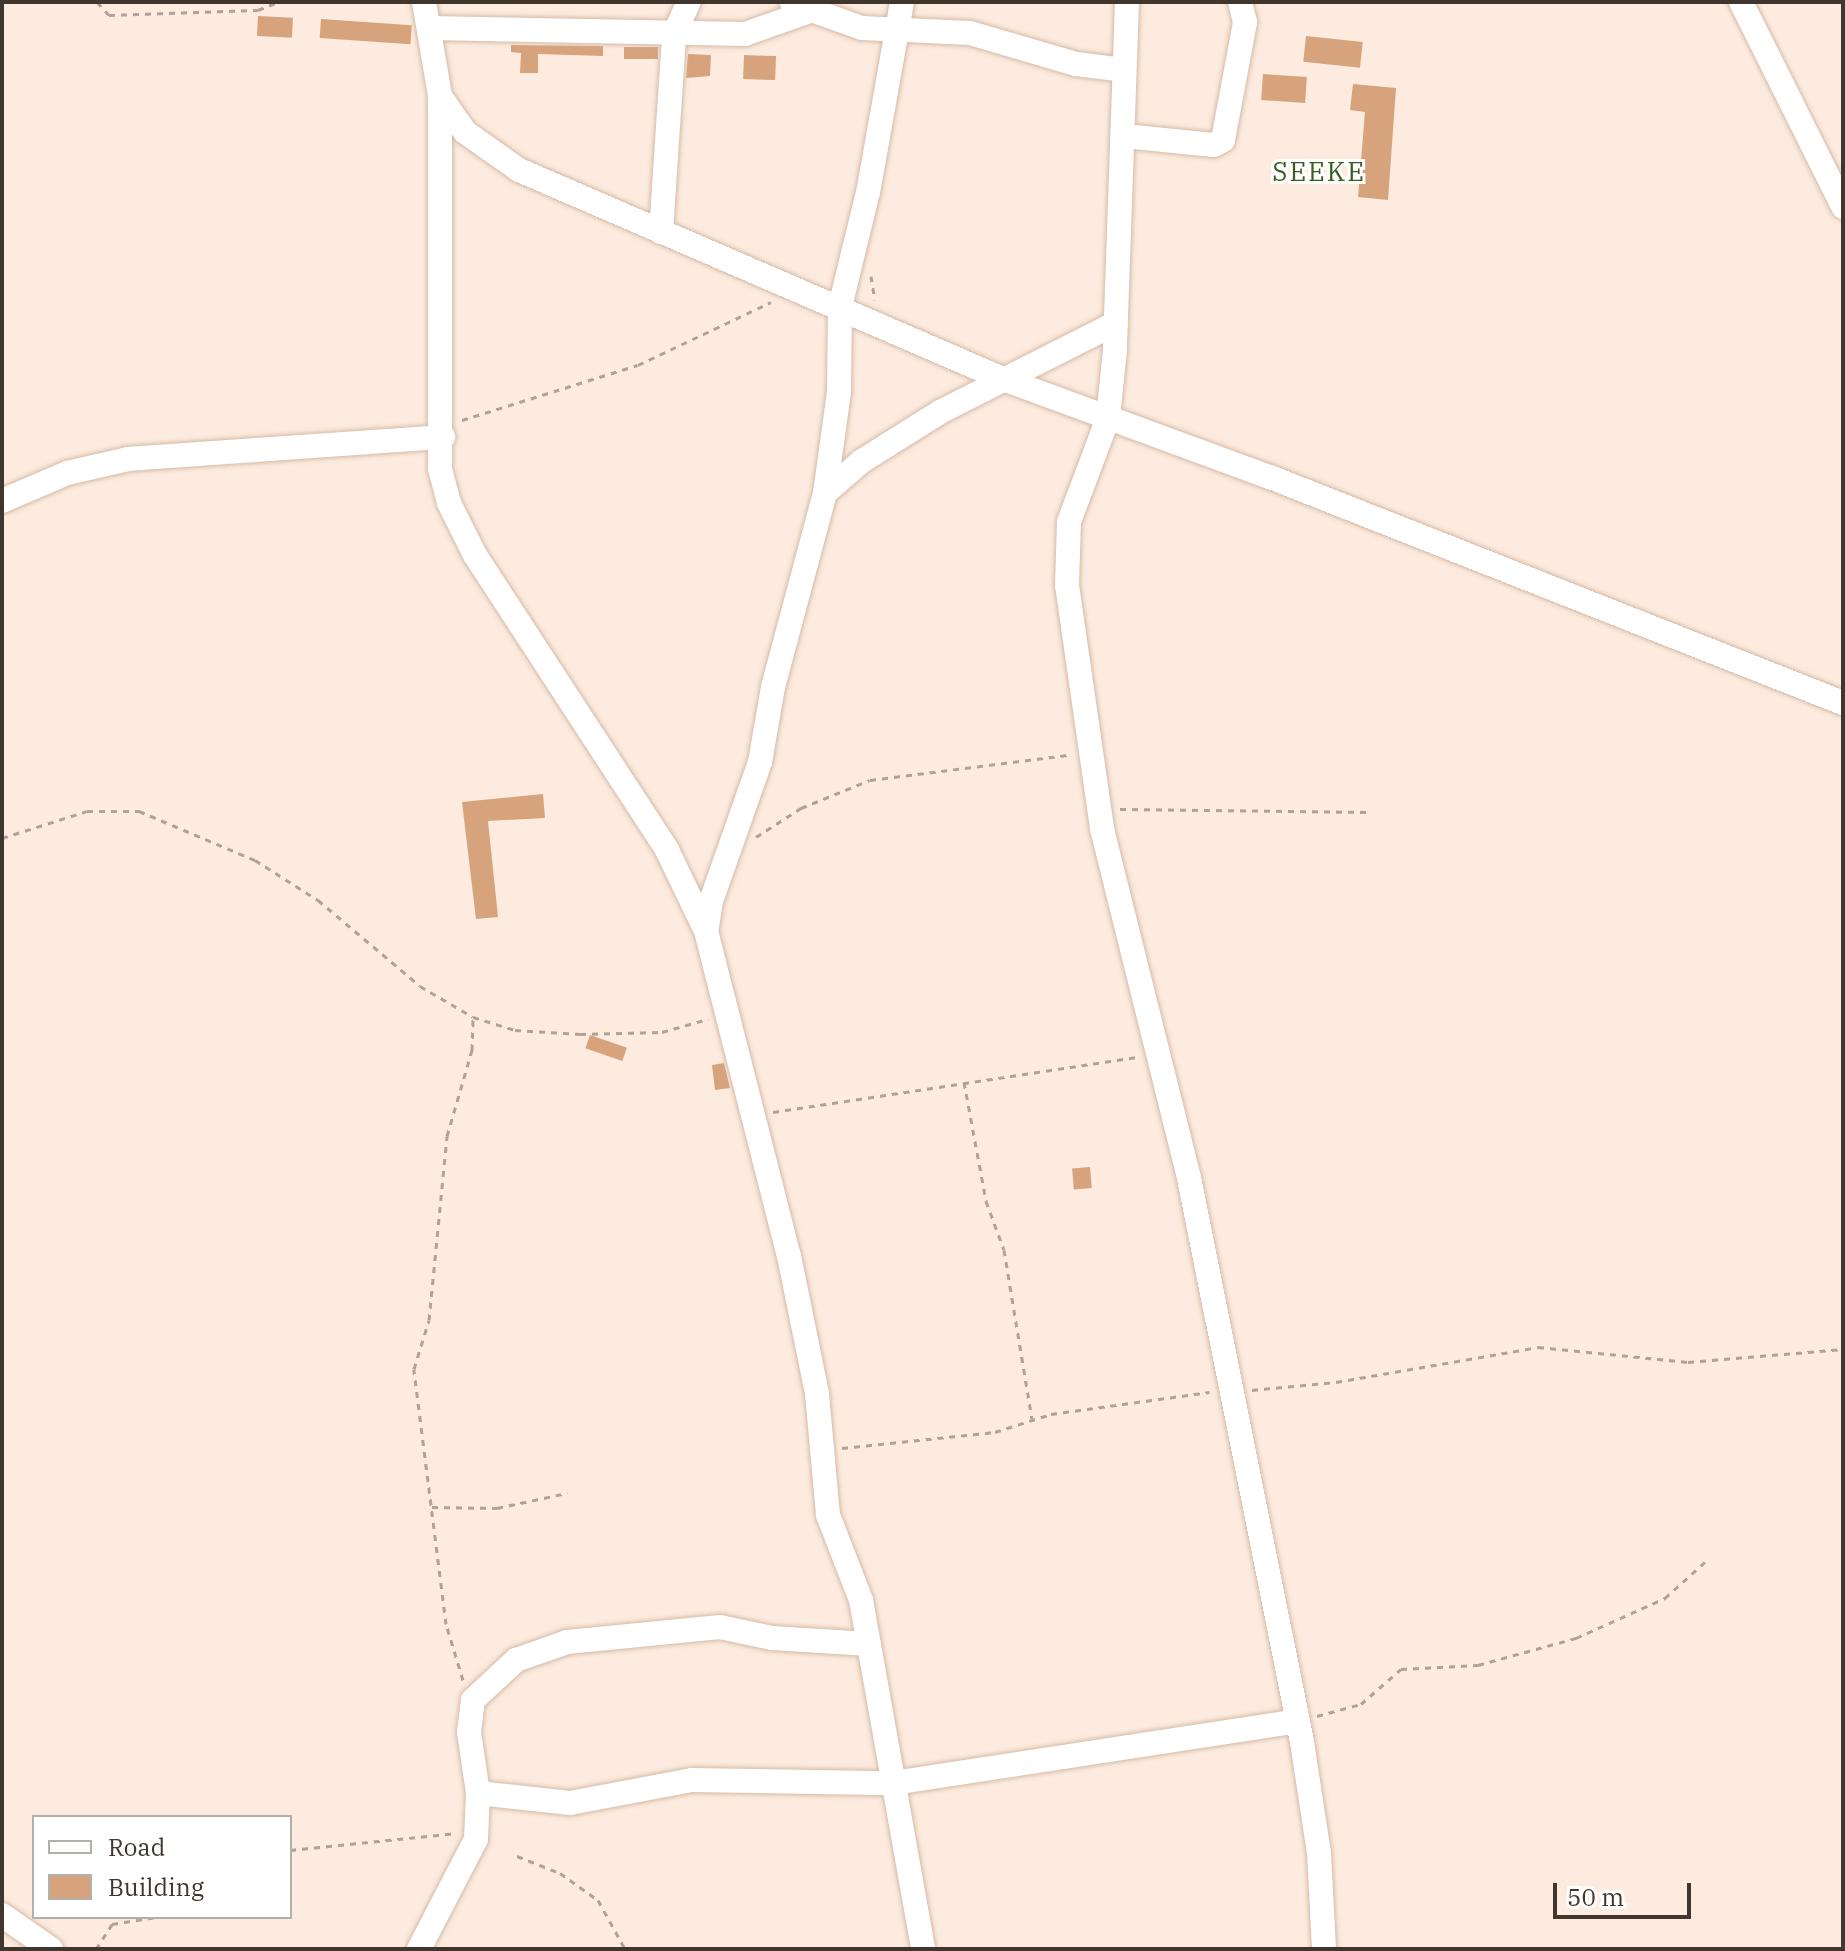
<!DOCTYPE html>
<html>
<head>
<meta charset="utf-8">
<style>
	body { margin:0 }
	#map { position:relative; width:1845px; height:1951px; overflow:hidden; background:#fcebde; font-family:"IBM Plex Serif",serif }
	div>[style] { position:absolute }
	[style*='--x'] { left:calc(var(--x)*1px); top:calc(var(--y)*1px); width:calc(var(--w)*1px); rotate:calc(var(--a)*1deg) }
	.building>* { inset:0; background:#d6a37d; transform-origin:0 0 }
	.path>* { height:3px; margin-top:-1.5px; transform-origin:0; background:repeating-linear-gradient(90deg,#b0a297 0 6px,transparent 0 12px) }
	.roads { filter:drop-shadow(0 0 2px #d6baa7) drop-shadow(0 0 2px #d6baa7) }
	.minor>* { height:24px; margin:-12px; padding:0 12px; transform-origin:12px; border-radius:12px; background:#fff }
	span { translate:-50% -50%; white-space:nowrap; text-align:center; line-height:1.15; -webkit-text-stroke:6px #fff; paint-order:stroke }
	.quarter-label { font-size:26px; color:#3b5e20; letter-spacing:2px }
	.frame { position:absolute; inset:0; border:4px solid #40362e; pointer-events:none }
	.legend { position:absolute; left:32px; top:1815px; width:260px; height:104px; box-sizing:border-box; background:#fff; border:2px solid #b3afab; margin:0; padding:10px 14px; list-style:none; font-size:24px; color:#40362e }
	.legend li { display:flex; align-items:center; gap:16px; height:40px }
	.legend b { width:40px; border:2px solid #b3afab }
	.scale { position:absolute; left:1553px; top:1883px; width:138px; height:36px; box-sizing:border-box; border:4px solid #40362e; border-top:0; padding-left:10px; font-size:24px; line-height:28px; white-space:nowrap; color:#40362e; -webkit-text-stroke:6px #fff; paint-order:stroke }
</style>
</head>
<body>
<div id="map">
	<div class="building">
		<div style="left:258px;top:16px;width:35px;height:20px;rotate:3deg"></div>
		<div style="left:321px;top:19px;width:91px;height:19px;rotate:4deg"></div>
		<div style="left:1306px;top:36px;width:57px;height:26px;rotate:6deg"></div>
		<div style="clip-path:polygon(511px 45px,603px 46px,603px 56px,538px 54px,538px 73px,520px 73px,521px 53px,511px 52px)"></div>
		<div style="left:624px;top:47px;width:34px;height:12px"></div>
		<div style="clip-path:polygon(688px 54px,711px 55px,710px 76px,686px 78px)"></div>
		<div style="left:744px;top:55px;width:32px;height:24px;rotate:2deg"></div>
		<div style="left:1263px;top:74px;width:44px;height:26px;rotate:4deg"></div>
		<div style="clip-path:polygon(1353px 84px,1396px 88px,1388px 200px,1358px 197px,1365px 112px,1350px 110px)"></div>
		<div style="clip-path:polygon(543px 794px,545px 818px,488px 821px,498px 917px,476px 919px,462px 802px)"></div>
		<div style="left:590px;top:1035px;width:39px;height:14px;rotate:19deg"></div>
		<div style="clip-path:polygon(724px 1063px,730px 1088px,715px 1090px,712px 1065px)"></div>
		<div style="left:1090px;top:1167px;width:21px;height:18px;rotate:85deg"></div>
	</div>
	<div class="path">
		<div style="--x:97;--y:2;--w:18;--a:47"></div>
		<div style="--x:109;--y:15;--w:149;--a:-1.9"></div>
		<div style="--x:258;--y:10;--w:22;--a:-22"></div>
		<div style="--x:871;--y:276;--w:24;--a:81"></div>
		<div style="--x:462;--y:420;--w:184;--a:-17.4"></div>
		<div style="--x:638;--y:365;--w:147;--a:-25.3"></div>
		<div style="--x:1120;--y:809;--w:248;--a:0.7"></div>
		<div style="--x:756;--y:837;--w:54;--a:-32.8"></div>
		<div style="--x:801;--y:808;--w:74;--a:-22.1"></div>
		<div style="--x:870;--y:780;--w:201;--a:-7.2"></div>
		<div style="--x:2;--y:838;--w:89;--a:-17.6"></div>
		<div style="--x:87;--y:811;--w:52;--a:0"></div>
		<div style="--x:139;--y:811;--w:126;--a:22.9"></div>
		<div style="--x:255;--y:860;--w:75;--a:32.4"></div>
		<div style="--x:318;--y:900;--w:133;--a:40.1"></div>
		<div style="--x:420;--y:986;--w:61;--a:30.3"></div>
		<div style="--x:473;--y:1017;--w:44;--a:17.2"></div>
		<div style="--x:515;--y:1030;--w:65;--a:3.5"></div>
		<div style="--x:580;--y:1034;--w:82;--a:-1.4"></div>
		<div style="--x:662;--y:1032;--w:48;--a:-15.8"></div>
		<div style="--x:964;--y:1082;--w:121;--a:79.5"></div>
		<div style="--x:986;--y:1201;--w:52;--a:69.8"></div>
		<div style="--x:1004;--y:1250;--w:172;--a:80.6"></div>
		<div style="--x:773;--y:1112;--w:368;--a:-8.6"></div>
		<div style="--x:1252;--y:1390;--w:84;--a:-5.4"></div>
		<div style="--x:1336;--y:1382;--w:205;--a:-9.8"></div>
		<div style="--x:1538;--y:1347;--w:151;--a:5.7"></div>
		<div style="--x:1688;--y:1362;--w:156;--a:-4.8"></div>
		<div style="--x:842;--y:1448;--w:154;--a:-6"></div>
		<div style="--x:995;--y:1432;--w:59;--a:-17.8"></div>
		<div style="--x:1051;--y:1414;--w:160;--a:-7.9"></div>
		<div style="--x:432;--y:1507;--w:65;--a:0.9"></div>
		<div style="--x:497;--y:1508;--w:72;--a:-12.1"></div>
		<div style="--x:463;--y:1680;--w:59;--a:-106.9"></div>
		<div style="--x:446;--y:1624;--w:257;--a:-97.2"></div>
		<div style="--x:414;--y:1369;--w:51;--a:-73"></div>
		<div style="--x:429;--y:1320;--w:185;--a:-84.4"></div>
		<div style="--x:447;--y:1136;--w:90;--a:-73.8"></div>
		<div style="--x:472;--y:1050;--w:33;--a:-88"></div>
		<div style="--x:1317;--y:1716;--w:46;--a:-15.3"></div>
		<div style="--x:1361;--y:1704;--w:53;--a:-41.2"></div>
		<div style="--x:1401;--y:1669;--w:77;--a:-3"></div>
		<div style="--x:1478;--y:1665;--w:102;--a:-15.4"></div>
		<div style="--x:1576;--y:1638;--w:98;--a:-24.2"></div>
		<div style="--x:1665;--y:1598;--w:57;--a:-42.1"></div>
		<div style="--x:290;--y:1850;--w:168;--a:-5.8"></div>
		<div style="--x:517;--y:1856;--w:46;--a:21.6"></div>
		<div style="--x:560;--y:1873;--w:47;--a:35.4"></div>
		<div style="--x:598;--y:1900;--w:56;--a:61.1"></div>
		<div style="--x:96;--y:1949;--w:30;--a:-57"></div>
		<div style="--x:112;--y:1924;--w:45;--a:-9"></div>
	</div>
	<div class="roads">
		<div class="minor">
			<div style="--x:424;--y:2;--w:95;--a:80.3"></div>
			<div style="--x:440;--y:96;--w:44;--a:55.2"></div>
			<div style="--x:465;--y:132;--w:66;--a:35.1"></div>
			<div style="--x:519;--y:170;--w:527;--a:23.36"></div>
			<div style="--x:1003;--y:379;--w:284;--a:20.2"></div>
			<div style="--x:1270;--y:477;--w:616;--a:21.53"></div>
			<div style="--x:902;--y:2;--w:193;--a:100.1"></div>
			<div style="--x:868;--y:192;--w:118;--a:103.7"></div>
			<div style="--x:840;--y:307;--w:85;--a:90.7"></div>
			<div style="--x:839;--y:392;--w:102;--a:97.9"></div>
			<div style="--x:825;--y:493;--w:201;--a:105"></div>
			<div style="--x:773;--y:687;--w:76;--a:99.8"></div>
			<div style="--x:760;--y:762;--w:147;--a:109.4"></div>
			<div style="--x:711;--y:901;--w:30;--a:99"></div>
			<div style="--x:706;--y:931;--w:335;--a:75.7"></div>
			<div style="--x:789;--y:1256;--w:141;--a:78.5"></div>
			<div style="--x:817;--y:1394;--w:121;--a:84.8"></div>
			<div style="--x:828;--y:1515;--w:91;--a:68.8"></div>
			<div style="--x:861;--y:1600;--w:354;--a:79.9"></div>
			<div style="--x:1127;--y:2;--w:348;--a:92"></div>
			<div style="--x:1115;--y:350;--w:68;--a:95.9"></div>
			<div style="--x:1108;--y:418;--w:111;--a:110.6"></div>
			<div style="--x:1069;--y:522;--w:63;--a:91.8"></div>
			<div style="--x:1067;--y:585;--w:246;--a:81.8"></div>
			<div style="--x:1102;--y:829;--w:360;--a:76"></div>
			<div style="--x:1189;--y:1178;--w:575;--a:78.67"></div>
			<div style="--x:1302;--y:1742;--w:112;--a:81.3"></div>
			<div style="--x:1319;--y:1853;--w:96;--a:87"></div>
			<div style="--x:1741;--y:2;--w:229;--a:63.5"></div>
			<div style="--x:792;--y:3;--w:74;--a:19.7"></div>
			<div style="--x:862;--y:28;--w:108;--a:2.7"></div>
			<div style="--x:970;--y:33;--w:110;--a:16.3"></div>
			<div style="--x:1076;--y:64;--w:48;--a:7.1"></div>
			<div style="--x:429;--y:28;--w:316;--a:1.1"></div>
			<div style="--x:745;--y:34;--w:66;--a:-19.5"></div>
			<div style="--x:440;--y:99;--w:370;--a:90"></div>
			<div style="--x:440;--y:469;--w:35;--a:75"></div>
			<div style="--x:449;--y:503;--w:58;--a:63.4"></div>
			<div style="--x:475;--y:555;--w:352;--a:56.9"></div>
			<div style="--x:667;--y:850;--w:90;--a:64.3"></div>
			<div style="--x:1124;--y:136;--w:90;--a:5.7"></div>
			<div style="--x:1214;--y:145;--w:10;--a:-29"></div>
			<div style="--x:1223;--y:140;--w:120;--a:-79.4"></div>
			<div style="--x:1245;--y:22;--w:21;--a:-104"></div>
			<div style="--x:661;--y:232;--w:197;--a:-86.2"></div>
			<div style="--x:674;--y:35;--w:36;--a:-66"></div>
			<div style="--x:825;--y:493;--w:49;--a:-40.9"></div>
			<div style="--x:862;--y:461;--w:92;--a:-32.1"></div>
			<div style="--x:940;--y:412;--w:197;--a:-26.8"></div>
			<div style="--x:2;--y:501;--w:71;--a:-23.3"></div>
			<div style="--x:67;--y:473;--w:63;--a:-12.9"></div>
			<div style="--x:128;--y:459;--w:316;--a:-4"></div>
			<div style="--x:478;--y:1793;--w:93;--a:6.2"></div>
			<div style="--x:570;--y:1803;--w:124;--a:-10.7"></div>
			<div style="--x:692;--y:1780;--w:201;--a:0.9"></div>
			<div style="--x:893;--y:1783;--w:409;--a:-8.7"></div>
			<div style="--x:2;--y:1915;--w:60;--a:34.8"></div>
			<div style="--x:419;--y:1949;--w:124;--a:-62.6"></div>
			<div style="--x:476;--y:1839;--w:46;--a:-87.5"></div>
			<div style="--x:478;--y:1793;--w:62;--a:-98.4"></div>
			<div style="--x:469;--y:1732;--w:32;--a:-83"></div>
			<div style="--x:473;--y:1700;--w:59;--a:-42.9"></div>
			<div style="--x:516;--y:1660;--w:54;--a:-19.4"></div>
			<div style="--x:567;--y:1642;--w:154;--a:-5.6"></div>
			<div style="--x:720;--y:1627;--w:53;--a:11.9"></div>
			<div style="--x:772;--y:1638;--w:97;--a:3.5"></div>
		</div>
	</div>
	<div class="quarter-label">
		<span style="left:1319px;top:172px">SEEKE</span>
	</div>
	<div class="frame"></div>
	<ul class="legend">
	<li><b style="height:10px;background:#fff"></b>Road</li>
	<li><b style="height:22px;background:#d6a37d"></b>Building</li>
	</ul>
	<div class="scale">50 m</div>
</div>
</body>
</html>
